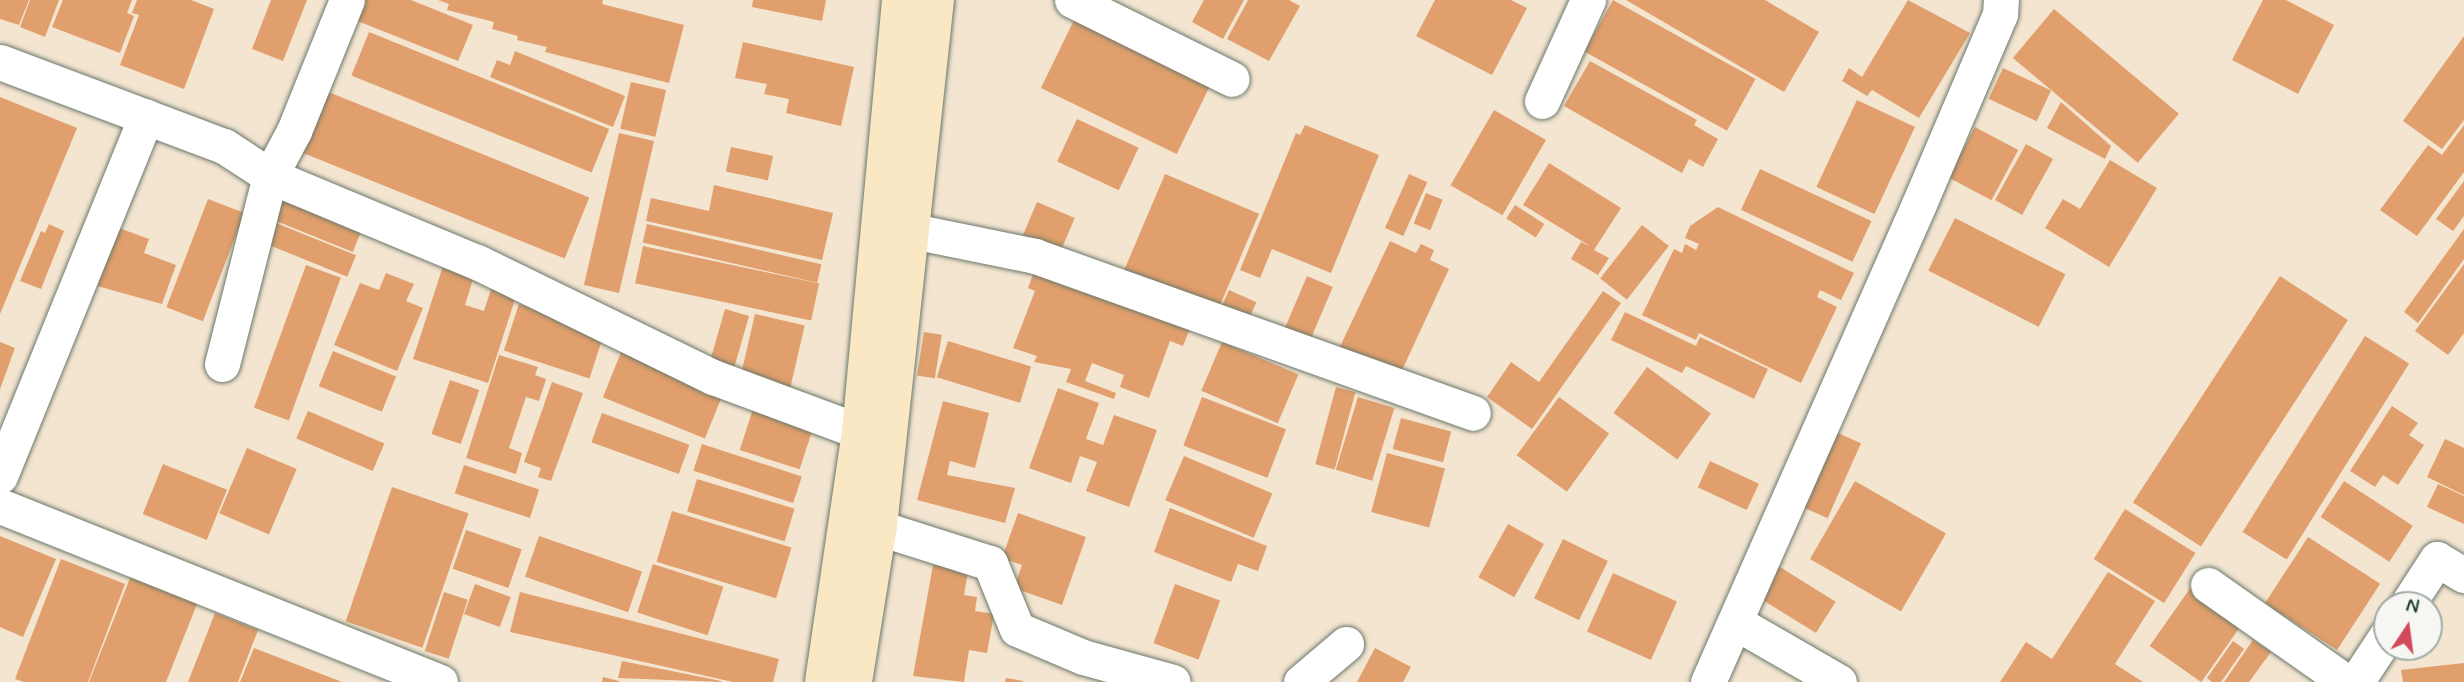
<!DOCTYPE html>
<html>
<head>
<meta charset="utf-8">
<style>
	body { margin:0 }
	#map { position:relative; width:2464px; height:682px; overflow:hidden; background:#f4e5d1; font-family:Mynerve,sans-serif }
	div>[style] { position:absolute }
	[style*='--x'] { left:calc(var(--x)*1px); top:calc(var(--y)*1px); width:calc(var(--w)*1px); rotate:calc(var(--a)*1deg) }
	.building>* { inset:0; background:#e09f6c; transform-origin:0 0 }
	.roads { filter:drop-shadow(0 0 2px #6a786b) drop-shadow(0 0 2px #6a786b) }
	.street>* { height:35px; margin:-17.5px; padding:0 17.5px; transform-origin:17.5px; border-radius:17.5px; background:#fff }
	.secondary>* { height:38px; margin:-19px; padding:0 19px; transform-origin:19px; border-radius:19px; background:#fae7c3 }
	span { translate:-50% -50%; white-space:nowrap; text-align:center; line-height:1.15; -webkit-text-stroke:7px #f6f6f2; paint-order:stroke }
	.north { position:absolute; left:2373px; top:591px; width:70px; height:70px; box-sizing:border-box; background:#f6f6f2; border:2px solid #a0aca6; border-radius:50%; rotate:13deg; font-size:19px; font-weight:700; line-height:28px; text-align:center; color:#1f3d34 }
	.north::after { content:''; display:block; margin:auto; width:24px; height:32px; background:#d1495b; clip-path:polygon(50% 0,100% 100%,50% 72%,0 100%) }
</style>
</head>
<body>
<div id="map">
	<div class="building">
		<div style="clip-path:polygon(0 0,29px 0,19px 25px,0 19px)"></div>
		<div style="clip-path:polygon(30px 0,59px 0,45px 37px,20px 27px)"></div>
		<div style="clip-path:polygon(63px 0,132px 0,127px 13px,134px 16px,120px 53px,52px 27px)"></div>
		<div style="clip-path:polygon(137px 0,191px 0,214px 9px,184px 89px,120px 65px,139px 15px,132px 13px)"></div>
		<div style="clip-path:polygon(271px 0,307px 0,283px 61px,252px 49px)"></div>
		<div style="clip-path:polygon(357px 0,411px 0,473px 25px,458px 61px,350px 18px)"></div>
		<div style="clip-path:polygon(438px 0,603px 0,602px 4px,684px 25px,669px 83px,545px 52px,547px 47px,517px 40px,518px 36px,492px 29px,494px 22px,447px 10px,449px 4px)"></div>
		<div style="clip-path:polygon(753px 0,826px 0,822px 21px,752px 7px)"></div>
		<div style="clip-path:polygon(1204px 0,1244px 0,1223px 39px,1192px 22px)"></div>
		<div style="clip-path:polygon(1248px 0,1289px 0,1300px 6px,1269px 61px,1227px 39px)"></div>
		<div style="clip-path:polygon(1435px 0,1511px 0,1527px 8px,1492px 75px,1416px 36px)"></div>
		<div style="left:1613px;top:0;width:163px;height:59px;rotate:29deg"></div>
		<div style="clip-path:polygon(1626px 0,1765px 0,1819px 32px,1784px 92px)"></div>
		<div style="clip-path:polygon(1908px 0,1970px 33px,1919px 118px,1872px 90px,1867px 96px,1842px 81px,1849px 68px,1862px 77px)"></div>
		<div style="clip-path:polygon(2263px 0,2286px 0,2334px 25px,2298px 94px,2232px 60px)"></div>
		<div style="left:2054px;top:9px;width:163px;height:64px;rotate:40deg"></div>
		<div style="left:1076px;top:16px;width:151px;height:80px;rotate:26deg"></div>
		<div style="left:369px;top:32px;width:259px;height:47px;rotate:22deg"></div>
		<div style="clip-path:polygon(2464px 36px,2464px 120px,2442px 149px,2403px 121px)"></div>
		<div style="clip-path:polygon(743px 42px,854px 67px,841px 126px,786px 113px,789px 99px,764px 94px,767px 84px,735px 78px)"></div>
		<div style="clip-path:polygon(515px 51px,625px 96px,613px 127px,490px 77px,497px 60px,510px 65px)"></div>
		<div style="clip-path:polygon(1590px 61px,1697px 120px,1694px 125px,1718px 139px,1703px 167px,1689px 159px,1682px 173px,1564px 106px)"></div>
		<div style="left:2003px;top:68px;width:53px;height:34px;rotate:25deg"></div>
		<div style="left:631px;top:82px;width:36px;height:48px;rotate:13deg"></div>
		<div style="left:326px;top:91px;width:284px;height:66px;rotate:22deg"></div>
		<div style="clip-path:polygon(0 97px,77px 128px,0 314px)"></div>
		<div style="left:1857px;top:100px;width:64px;height:96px;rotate:25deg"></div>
		<div style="clip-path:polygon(2061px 102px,2111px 146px,2105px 159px,2047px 128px)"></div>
		<div style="left:1494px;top:110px;width:60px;height:87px;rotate:30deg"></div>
		<div style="left:1077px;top:119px;width:68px;height:47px;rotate:25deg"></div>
		<div style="clip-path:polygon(1305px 125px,1379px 155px,1331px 273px,1272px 249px,1260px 278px,1240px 270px,1296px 133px,1300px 135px)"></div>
		<div style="clip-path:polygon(2464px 125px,2464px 172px,2417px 236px,2380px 210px,2428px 145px,2442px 155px)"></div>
		<div style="left:1975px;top:127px;width:49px;height:57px;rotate:28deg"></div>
		<div style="left:619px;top:133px;width:36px;height:156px;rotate:13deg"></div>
		<div style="left:2026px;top:144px;width:31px;height:64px;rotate:29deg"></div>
		<div style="left:731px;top:147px;width:43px;height:25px;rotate:12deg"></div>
		<div style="clip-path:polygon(2110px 160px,2157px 188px,2109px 267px,2045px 228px,2063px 199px,2080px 209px)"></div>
		<div style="clip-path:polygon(1549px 163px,1621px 208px,1594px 250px,1609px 258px,1598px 275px,1571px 259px,1581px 242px,1590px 246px,1523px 205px)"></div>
		<div style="left:1760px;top:169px;width:123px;height:45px;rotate:25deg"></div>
		<div style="left:1165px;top:174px;width:102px;height:108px;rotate:23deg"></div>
		<div style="left:1409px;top:174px;width:20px;height:59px;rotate:24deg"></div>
		<div style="clip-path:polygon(2464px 181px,2464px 216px,2453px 231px,2436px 219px)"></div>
		<div style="clip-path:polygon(714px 185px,833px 213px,822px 260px,646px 221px,651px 198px,709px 211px)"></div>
		<div style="left:1426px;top:193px;width:18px;height:33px;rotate:22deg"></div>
		<div style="left:273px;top:196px;width:95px;height:22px;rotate:22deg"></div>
		<div style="left:208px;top:199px;width:39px;height:116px;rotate:21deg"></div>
		<div style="left:1037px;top:202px;width:41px;height:37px;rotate:23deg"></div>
		<div style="left:1515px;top:205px;width:35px;height:16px;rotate:33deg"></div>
		<div style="clip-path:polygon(1718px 207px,1854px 273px,1841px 300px,1820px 290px,1817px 297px,1837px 307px,1801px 383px,1699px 333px,1696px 340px,1642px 315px,1674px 249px,1682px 253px,1685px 244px,1696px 250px,1699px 244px,1685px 238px,1690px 226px)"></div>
		<div style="left:1955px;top:218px;width:124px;height:59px;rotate:27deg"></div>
		<div style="left:266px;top:219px;width:97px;height:23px;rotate:22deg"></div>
		<div style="clip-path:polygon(49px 224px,64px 231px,41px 289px,20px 281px,41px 231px,45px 233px)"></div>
		<div style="left:647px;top:224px;width:179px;height:19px;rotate:13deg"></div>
		<div style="left:1642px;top:225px;width:34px;height:68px;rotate:38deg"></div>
		<div style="clip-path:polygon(119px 228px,149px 239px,144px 253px,176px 265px,162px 304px,97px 286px)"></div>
		<div style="clip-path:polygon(2464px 229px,2464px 259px,2418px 323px,2404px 312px)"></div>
		<div style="clip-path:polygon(1390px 241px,1416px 253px,1421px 244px,1434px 250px,1430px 260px,1449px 269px,1397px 381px,1337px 353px)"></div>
		<div style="left:643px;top:246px;width:180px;height:38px;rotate:12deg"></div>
		<div style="clip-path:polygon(1037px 263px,1193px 321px,1183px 346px,1170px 341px,1149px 398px,1120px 387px,1124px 375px,1092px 363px,1085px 381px,1116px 393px,1114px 399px,1066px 382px,1071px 369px,1034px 362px,1037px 356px,1013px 348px,1035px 291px,1028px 288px)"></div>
		<div style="clip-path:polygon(2464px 264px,2464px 333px,2448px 355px,2415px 331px)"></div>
		<div style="left:306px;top:265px;width:37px;height:152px;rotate:20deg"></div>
		<div style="clip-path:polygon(443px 266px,474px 276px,465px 305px,484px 311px,493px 283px,518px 290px,488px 383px,413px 359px)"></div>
		<div style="clip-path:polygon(386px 273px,414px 284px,406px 301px,423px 308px,397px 371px,334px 345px,360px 283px,379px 290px)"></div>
		<div style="left:1307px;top:276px;width:28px;height:64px;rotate:23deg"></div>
		<div style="left:2280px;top:276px;width:81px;height:270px;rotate:33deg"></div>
		<div style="left:1229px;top:290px;width:30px;height:22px;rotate:24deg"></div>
		<div style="clip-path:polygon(1603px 291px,1621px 303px,1532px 429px,1487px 397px,1511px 362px,1539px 382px)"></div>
		<div style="left:519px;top:304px;width:90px;height:49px;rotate:18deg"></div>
		<div style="left:725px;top:309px;width:25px;height:59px;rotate:16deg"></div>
		<div style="clip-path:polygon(1625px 312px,1696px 346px,1700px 337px,1768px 369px,1754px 399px,1686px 366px,1682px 373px,1611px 340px)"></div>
		<div style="left:755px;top:314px;width:51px;height:64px;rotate:13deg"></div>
		<div style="left:924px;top:332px;width:18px;height:44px;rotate:9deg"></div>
		<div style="left:2365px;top:336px;width:52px;height:231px;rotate:32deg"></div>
		<div style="left:948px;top:341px;width:87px;height:38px;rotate:17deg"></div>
		<div style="clip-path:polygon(0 342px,15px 348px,0 389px)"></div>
		<div style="left:1222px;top:342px;width:83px;height:53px;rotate:23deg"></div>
		<div style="left:622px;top:350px;width:110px;height:51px;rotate:22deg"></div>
		<div style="left:333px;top:351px;width:68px;height:38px;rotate:22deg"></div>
		<div style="clip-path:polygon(499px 355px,538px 367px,535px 375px,546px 379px,539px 401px,526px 397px,509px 448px,522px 453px,516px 474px,466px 458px)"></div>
		<div style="left:1647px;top:367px;width:79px;height:57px;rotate:36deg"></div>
		<div style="left:450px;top:380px;width:31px;height:57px;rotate:19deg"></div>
		<div style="clip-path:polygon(552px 382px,583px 393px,551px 481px,538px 477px,541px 468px,524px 462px)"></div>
		<div style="left:1336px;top:387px;width:20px;height:80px;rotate:15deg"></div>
		<div style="clip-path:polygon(1058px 388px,1099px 403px,1086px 439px,1103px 445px,1114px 415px,1157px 430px,1129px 507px,1086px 491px,1097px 462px,1080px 456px,1071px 483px,1029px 468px)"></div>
		<div style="left:1202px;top:397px;width:90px;height:52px;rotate:21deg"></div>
		<div style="left:1358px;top:397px;width:38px;height:76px;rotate:17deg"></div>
		<div style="left:1559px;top:397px;width:62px;height:72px;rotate:36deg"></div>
		<div style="clip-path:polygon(943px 401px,989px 413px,975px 468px,950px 461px,947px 475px,1015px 488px,1005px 523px,917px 500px)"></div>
		<div style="clip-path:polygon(2392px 406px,2418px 423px,2409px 435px,2424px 445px,2398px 485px,2383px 475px,2375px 487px,2350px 471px)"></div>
		<div style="left:753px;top:409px;width:63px;height:43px;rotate:18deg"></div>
		<div style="left:308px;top:411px;width:83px;height:30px;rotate:23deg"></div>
		<div style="left:602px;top:413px;width:93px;height:31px;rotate:20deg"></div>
		<div style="left:1401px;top:418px;width:52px;height:32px;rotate:15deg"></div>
		<div style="left:1829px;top:429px;width:35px;height:82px;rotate:24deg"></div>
		<div style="clip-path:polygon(2445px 439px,2464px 448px,2464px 495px,2427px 477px)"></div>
		<div style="left:702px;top:444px;width:105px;height:28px;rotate:18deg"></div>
		<div style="left:247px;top:448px;width:54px;height:71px;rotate:23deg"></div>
		<div style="left:1387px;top:453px;width:60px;height:61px;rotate:15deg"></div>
		<div style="left:1184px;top:456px;width:96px;height:48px;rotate:23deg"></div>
		<div style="left:1710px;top:461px;width:54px;height:29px;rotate:25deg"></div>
		<div style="left:163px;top:464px;width:69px;height:54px;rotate:22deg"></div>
		<div style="left:464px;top:465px;width:79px;height:30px;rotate:18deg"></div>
		<div style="left:697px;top:479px;width:102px;height:34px;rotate:17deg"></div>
		<div style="left:1855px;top:481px;width:105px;height:90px;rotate:30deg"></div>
		<div style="left:2344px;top:481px;width:82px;height:43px;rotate:33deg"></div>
		<div style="clip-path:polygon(2438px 484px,2464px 496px,2464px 524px,2427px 507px)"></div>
		<div style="left:392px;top:487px;width:81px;height:142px;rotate:19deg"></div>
		<div style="clip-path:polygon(1170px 508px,1267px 546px,1258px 571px,1238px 564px,1231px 582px,1154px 552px)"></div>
		<div style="left:2125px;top:509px;width:83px;height:59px;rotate:32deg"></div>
		<div style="left:672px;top:511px;width:125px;height:53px;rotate:17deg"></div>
		<div style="clip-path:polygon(1018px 513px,1086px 537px,1062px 605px,1014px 588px,1022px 565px,1002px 558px)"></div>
		<div style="left:1508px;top:524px;width:41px;height:61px;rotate:29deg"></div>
		<div style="left:466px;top:530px;width:59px;height:41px;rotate:19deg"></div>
		<div style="clip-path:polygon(0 536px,56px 559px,23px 637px,0 627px)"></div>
		<div style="left:539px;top:536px;width:109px;height:43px;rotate:19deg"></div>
		<div style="left:2308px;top:537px;width:86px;height:79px;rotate:33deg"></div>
		<div style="left:1563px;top:539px;width:50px;height:66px;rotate:26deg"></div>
		<div style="clip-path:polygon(61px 559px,125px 584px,88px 682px,24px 682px,15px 679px)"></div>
		<div style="left:1772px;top:562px;width:75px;height:37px;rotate:32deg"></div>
		<div style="left:653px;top:564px;width:74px;height:51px;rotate:18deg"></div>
		<div style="clip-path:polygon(933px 565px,968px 571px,964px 595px,977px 597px,975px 611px,994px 614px,987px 653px,969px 650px,964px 682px,913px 676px)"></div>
		<div style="clip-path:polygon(2108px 572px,2155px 601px,2115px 664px,2143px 682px,2000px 682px,2026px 642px,2052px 659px)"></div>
		<div style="clip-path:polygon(132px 573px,199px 599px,166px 682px,89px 682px)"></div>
		<div style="left:1613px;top:573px;width:70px;height:64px;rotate:24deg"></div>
		<div style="left:475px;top:584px;width:38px;height:32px;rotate:20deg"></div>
		<div style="left:1175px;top:584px;width:48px;height:63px;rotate:20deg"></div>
		<div style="left:2191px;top:587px;width:63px;height:72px;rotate:35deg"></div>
		<div style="left:444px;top:592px;width:25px;height:62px;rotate:18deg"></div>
		<div style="clip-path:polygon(520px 592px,779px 659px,773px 682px,733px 682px,510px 632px)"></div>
		<div style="clip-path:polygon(215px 613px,258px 630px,238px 682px,188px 682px)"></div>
		<div style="clip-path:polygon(2253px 640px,2271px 652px,2249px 682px,2224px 682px)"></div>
		<div style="clip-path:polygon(2233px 641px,2244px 649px,2221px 682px,2212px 682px,2207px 678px)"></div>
		<div style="clip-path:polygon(254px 648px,342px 682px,240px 682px)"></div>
		<div style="clip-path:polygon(1375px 648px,1411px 667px,1403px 682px,1357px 682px)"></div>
		<div style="clip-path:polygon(622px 661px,721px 681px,721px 682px,618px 678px)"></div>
		<div style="clip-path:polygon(2464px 663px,2464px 682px,2403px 682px,2401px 670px)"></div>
		<div style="clip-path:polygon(603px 677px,619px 681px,619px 682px,602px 682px)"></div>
		<div style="clip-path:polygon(1006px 678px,1023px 681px,1023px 682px,1005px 682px)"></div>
	</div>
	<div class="roads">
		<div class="street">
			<div style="--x:1072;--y:0;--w:178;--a:26.3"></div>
			<div style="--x:0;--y:62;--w:239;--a:20.6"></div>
			<div style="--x:224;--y:146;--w:55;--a:33.1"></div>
			<div style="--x:270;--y:176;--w:224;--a:22.6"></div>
			<div style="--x:477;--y:262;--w:263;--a:26"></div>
			<div style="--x:713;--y:377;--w:158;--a:20.4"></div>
			<div style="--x:1542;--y:101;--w:111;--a:-65.5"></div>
			<div style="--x:883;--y:225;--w:155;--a:11.5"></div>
			<div style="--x:1035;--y:256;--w:465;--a:19.7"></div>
			<div style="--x:222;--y:364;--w:194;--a:-75.7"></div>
			<div style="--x:270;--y:176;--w:51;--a:-61.9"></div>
			<div style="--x:294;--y:131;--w:141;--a:-68"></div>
			<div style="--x:0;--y:476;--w:388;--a:-67.9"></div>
			<div style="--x:0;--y:506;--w:474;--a:21.8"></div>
			<div style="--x:851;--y:519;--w:146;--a:17.6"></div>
			<div style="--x:990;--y:563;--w:71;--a:67.8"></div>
			<div style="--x:1017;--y:629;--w:72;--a:23"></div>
			<div style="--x:1083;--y:657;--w:93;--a:15.5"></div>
			<div style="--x:2208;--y:585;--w:169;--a:35.1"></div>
			<div style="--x:2407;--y:605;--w:55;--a:-56.9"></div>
			<div style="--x:2437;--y:559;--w:31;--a:31"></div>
			<div style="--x:1735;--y:622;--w:120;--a:30"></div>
			<div style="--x:1301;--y:682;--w:59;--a:-40.2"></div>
			<div style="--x:1708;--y:682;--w:522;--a:-66.18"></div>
			<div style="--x:1919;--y:204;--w:207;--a:-66.9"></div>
			<div style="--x:2000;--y:14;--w:14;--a:-86"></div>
			<div style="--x:2356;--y:682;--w:56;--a:-56.6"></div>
		</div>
		<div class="secondary">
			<div style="--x:824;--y:682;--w:253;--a:-81.6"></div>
			<div style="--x:861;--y:432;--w:434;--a:-84.7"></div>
			<div style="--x:853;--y:682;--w:158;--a:-80.9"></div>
			<div style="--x:878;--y:526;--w:529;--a:-83.82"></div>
		</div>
	</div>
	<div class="north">N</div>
</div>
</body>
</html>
